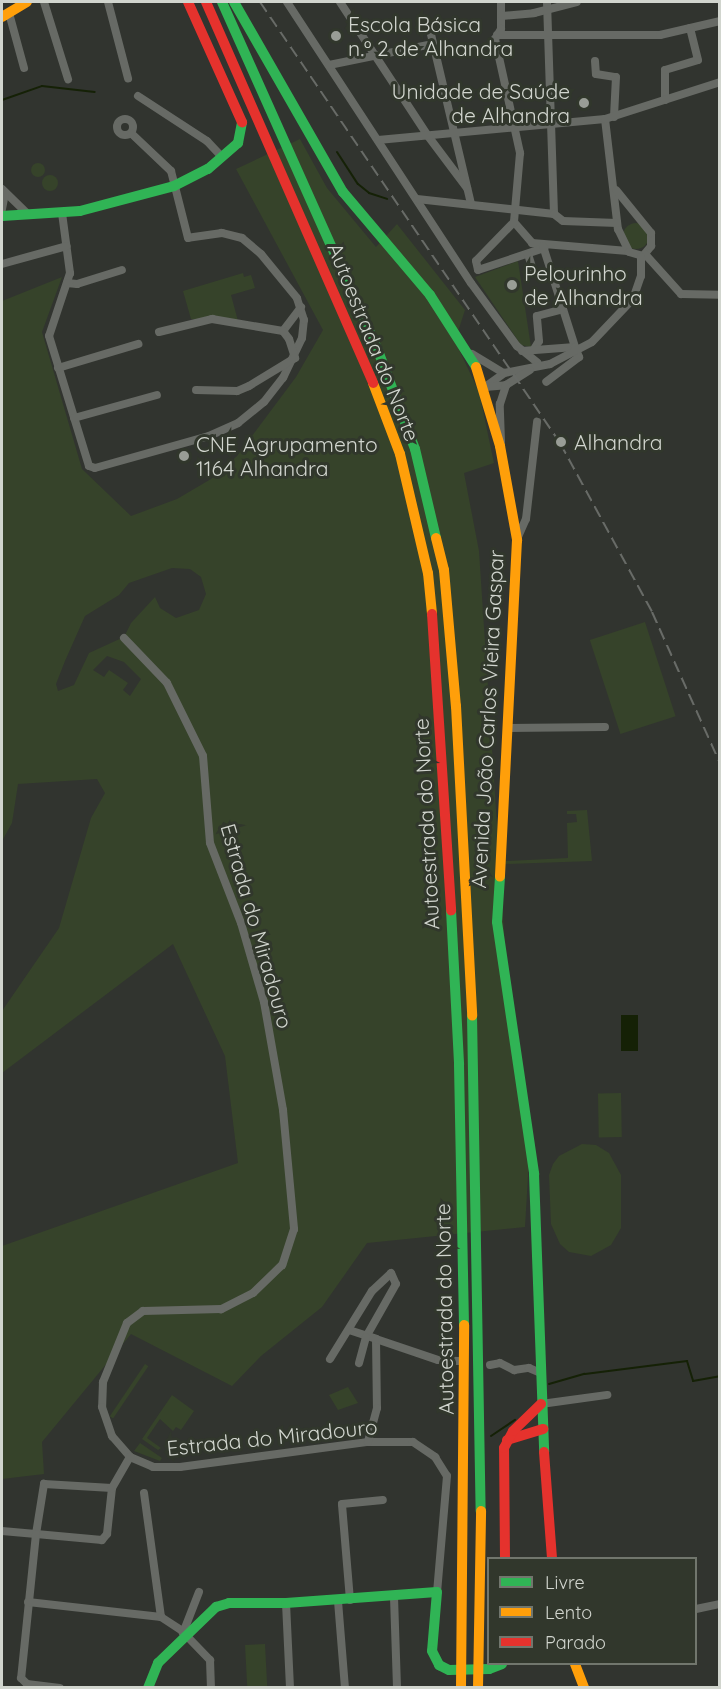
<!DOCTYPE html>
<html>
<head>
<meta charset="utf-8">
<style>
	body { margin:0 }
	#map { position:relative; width:721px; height:1689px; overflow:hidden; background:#31342f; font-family:Quicksand,sans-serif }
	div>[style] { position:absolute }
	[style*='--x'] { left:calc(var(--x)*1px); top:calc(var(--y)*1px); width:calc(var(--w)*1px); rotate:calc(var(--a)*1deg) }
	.green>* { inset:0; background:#36432a; transform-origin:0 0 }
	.round { border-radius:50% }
	.water>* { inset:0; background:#152106; transform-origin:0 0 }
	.stream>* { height:2px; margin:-1px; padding:0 1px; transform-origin:1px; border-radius:1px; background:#152106 }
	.street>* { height:8px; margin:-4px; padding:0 4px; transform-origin:4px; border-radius:4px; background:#676a65 }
	.street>.ring { margin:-4px; padding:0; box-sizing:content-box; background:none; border:8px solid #676a65; border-radius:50% }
	.fast>* { height:10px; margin:-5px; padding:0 5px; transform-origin:5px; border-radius:5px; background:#30b455 }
	.slow>* { height:10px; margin:-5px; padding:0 5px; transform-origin:5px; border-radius:5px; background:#ff9f0a }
	.jam>* { height:10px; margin:-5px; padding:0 5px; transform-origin:5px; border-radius:5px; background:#e5322d }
	.rail>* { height:2px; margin-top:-1px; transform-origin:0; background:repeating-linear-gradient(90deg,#686b67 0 12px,transparent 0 18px) }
	.dots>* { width:16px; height:16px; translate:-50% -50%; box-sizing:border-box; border:3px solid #31372c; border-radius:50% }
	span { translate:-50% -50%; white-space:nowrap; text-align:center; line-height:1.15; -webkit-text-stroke:6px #31372c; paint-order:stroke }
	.poi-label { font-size:21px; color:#d1d5ce }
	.left { translate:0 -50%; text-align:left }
	.right { translate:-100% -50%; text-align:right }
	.street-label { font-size:21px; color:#d1d5ce }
	.frame { position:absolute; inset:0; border:3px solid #d1d5ce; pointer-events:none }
	.legend { position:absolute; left:487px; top:1557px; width:210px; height:108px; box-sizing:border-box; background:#31372c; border:2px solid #71766d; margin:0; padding:8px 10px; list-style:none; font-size:18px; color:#d1d5ce }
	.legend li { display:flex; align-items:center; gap:12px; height:30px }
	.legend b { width:30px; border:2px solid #71766d }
</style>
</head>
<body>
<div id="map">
	<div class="green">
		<div style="clip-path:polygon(evenodd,300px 139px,327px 188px,376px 247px,397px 224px,465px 310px,455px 341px,479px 392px,494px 463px,464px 473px,479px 551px,506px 962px,529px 1159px,525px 1227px,367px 1243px,322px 1307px,261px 1356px,232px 1386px,131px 1334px,42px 1442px,44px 1474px,2px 1479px,2px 1246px,238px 1163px,225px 1056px,173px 944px,2px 1073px,2px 1011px,59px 928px,91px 818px,105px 793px,97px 779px,18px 784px,12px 823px,2px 841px,2px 301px,62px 277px,42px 332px,82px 469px,131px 516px,177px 499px,211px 479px,237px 456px,296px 377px,323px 330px,236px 169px,300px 139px,172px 568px,190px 569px,201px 577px,206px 594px,199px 610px,176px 618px,160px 608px,155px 597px,131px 623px,124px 637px,89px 653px,74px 685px,58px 691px,56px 684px,65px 661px,85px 616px,119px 595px,129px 583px,172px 568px,300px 139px,107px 656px,124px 662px,141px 679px,130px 696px,123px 690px,128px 683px,109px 670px,104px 677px,93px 670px,107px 656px)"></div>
		<div class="round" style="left:31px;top:163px;width:14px;height:14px"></div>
		<div class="round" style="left:42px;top:175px;width:16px;height:16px"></div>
		<div class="round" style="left:623px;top:223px;width:26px;height:26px"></div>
		<div style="clip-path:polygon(518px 261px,531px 347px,521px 345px,475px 277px)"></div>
		<div style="clip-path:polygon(243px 273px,244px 277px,251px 275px,255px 288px,231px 295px,238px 321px,191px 319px,183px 291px)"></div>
		<div style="left:645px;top:622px;width:99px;height:58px;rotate:72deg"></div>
		<div style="clip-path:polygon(587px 810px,592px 861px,505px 864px,506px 861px,568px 858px,567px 823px,577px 822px,576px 814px,567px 814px,567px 811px)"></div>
		<div style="left:621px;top:1093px;width:44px;height:23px;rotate:89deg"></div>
		<div style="clip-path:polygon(582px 1144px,596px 1145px,609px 1153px,621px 1175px,621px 1228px,611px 1245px,591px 1256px,569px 1252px,560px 1244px,551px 1224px,549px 1175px,553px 1164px,559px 1156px)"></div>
		<div style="left:145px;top:1364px;width:4px;height:63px;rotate:34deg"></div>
		<div style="clip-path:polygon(348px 1387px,358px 1403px,338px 1410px,329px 1395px)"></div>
		<div style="clip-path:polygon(172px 1395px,194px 1411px,181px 1430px,176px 1427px,173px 1431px,160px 1419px,147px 1438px,161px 1448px,158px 1450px,142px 1439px)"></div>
		<div style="clip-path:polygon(140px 1443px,162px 1458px,160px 1461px,134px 1451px)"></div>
		<div style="left:265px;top:1644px;width:42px;height:20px;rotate:87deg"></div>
	</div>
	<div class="water">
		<div style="left:621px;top:1015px;width:17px;height:36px"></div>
	</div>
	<div class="stream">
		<div style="--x:2;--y:100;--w:42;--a:-19.3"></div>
		<div style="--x:42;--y:86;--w:53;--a:6.5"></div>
		<div style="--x:337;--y:152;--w:38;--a:57"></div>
		<div style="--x:358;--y:184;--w:14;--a:39"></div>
		<div style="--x:369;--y:193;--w:19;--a:18"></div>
		<div style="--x:549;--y:1384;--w:37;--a:-16"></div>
		<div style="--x:585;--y:1374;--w:103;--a:-7.3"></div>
		<div style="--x:687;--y:1361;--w:21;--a:73"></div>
		<div style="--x:693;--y:1381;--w:27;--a:-10"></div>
		<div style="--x:491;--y:1436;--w:29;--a:-34"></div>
	</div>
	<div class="street">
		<div style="--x:44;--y:2;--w:81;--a:72.7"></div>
		<div style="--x:108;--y:2;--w:79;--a:75.3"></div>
		<div style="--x:287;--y:2;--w:336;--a:56.8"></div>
		<div style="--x:471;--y:283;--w:78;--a:53.9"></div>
		<div style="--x:517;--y:346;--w:26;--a:39"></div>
		<div style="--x:340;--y:2;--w:160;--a:56.7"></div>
		<div style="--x:428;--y:136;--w:65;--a:53.1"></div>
		<div style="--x:501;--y:2;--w:27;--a:90"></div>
		<div style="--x:501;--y:29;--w:12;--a:121"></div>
		<div style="--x:495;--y:39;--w:117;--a:77.6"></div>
		<div style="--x:520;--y:153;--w:69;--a:95"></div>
		<div style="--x:514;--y:222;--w:28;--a:49"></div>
		<div style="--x:532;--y:243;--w:96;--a:4.8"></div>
		<div style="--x:547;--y:2;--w:212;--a:88.1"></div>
		<div style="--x:9;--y:13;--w:57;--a:74.7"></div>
		<div style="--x:502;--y:16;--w:32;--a:-5"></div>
		<div style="--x:534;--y:13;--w:44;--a:-14.3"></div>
		<div style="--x:429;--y:26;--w:183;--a:76.7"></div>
		<div style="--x:497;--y:35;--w:163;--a:0"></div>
		<div style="--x:660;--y:35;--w:62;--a:-13.1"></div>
		<div style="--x:595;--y:61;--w:13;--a:86"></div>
		<div style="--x:596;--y:74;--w:20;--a:9"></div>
		<div style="--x:616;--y:77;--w:40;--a:92.9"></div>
		<div style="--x:329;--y:65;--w:105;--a:-11.5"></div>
		<div style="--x:138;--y:96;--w:82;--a:33.1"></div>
		<div style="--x:207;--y:141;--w:22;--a:47"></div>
		<div style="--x:665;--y:100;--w:30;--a:-90"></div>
		<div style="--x:665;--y:70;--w:34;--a:-17"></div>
		<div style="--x:698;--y:60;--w:33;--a:-104"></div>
		<div style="--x:605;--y:119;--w:111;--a:83.3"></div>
		<div style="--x:618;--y:229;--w:25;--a:64"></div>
		<div style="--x:629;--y:252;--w:15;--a:16"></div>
		<div style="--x:643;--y:256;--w:13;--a:-51"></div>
		<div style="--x:651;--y:246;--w:13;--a:-90"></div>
		<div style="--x:651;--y:233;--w:55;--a:-129.1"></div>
		<div class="ring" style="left:117px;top:119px;width:8px;height:8px"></div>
		<div style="--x:378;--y:140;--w:228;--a:-5.3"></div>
		<div style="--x:605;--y:119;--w:121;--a:-17.8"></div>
		<div style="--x:2;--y:189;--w:36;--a:44"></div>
		<div style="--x:417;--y:199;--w:138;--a:6.2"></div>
		<div style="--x:554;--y:214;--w:11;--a:38"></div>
		<div style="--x:563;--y:221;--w:54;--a:2.1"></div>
		<div style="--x:2;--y:209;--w:16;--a:-79"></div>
		<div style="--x:62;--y:213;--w:61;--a:82.4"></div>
		<div style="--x:70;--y:273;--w:66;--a:108.4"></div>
		<div style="--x:49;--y:336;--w:136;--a:72.9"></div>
		<div style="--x:89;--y:466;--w:6;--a:18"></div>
		<div style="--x:95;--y:468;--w:118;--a:-15.7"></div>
		<div style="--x:209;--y:436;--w:32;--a:-24"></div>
		<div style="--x:238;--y:423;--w:33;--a:-39"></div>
		<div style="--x:264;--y:402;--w:31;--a:-52"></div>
		<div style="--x:283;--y:378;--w:44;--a:-64.6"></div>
		<div style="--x:302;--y:338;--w:18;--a:-84"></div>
		<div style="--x:304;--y:320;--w:23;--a:-108"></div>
		<div style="--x:297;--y:298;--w:57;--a:-129.3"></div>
		<div style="--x:261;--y:254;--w:25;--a:-140"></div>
		<div style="--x:242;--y:238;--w:21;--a:-166"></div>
		<div style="--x:222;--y:233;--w:34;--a:172"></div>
		<div style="--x:188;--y:238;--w:69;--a:-104.2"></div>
		<div style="--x:171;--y:171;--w:54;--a:-136.5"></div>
		<div style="--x:514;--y:222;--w:54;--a:134.3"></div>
		<div style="--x:476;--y:261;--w:9;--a:77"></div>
		<div style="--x:478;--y:270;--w:70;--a:-18.4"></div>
		<div style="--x:543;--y:246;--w:106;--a:72.4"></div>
		<div style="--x:528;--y:254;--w:17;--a:73"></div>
		<div style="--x:645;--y:254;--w:54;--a:48"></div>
		<div style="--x:681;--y:294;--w:39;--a:1"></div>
		<div style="--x:2;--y:264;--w:67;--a:-15.5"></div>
		<div style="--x:67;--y:283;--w:10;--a:6"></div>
		<div style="--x:77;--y:284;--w:47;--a:-17.3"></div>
		<div style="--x:283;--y:331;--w:30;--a:-53"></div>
		<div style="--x:159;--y:332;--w:55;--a:-13.8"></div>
		<div style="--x:212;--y:319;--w:72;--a:9.6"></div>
		<div style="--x:283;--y:331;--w:10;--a:53"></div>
		<div style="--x:289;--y:339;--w:20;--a:72"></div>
		<div style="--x:295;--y:358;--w:54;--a:148.7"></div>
		<div style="--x:249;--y:386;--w:13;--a:157"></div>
		<div style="--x:237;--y:391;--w:41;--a:-178.6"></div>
		<div style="--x:534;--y:349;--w:9;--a:-58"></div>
		<div style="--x:539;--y:341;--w:25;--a:-95"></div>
		<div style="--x:537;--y:316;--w:27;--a:-15"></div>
		<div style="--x:522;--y:351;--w:53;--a:-4.3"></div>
		<div style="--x:575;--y:347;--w:11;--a:68"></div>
		<div style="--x:579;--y:357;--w:41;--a:142.9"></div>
		<div style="--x:472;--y:354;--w:37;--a:31"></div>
		<div style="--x:58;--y:368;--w:84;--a:-16.7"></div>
		<div style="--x:485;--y:387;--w:24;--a:-36"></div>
		<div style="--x:504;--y:373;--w:47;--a:-11.1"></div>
		<div style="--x:550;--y:364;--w:47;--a:-27.6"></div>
		<div style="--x:592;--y:342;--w:59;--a:-46.4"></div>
		<div style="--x:633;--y:299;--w:24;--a:-71"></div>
		<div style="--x:641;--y:276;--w:19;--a:-90"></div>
		<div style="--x:485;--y:387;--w:21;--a:-5"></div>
		<div style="--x:506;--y:385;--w:28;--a:-32"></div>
		<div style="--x:74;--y:418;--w:86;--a:-15.5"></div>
		<div style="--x:501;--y:442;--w:38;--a:-92"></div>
		<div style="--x:500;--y:404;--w:20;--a:-72"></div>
		<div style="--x:517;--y:539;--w:22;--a:-66"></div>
		<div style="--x:526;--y:519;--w:98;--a:-83.5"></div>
		<div style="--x:124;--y:638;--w:62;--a:46.3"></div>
		<div style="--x:167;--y:683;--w:81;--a:63.7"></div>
		<div style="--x:203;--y:756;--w:87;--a:85.4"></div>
		<div style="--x:210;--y:843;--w:86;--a:68.8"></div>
		<div style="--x:241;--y:923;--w:82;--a:73.8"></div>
		<div style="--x:264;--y:1002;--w:110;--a:80"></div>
		<div style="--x:283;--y:1110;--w:120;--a:84.7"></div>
		<div style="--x:294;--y:1229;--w:38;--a:108"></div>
		<div style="--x:282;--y:1265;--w:40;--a:136"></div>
		<div style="--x:253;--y:1293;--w:36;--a:153"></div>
		<div style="--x:221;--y:1309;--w:78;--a:178.5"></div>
		<div style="--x:143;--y:1311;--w:20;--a:143"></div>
		<div style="--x:127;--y:1323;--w:64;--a:112.1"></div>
		<div style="--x:103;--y:1382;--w:25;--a:92"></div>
		<div style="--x:102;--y:1407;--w:31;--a:71"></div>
		<div style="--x:112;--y:1436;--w:28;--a:49"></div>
		<div style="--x:130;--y:1457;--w:25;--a:23"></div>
		<div style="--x:153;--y:1467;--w:27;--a:0"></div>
		<div style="--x:180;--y:1467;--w:190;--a:-7.6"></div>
		<div style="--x:368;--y:1442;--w:45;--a:0"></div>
		<div style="--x:413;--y:1442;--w:27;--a:34"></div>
		<div style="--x:435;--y:1457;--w:22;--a:58"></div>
		<div style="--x:447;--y:1476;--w:116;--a:94.9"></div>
		<div style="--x:507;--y:728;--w:98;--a:-0.6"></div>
		<div style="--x:349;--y:1330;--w:28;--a:18"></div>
		<div style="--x:376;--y:1339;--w:69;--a:89.2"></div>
		<div style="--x:377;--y:1408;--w:35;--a:105"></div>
		<div style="--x:376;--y:1339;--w:65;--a:18.7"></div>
		<div style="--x:438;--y:1360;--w:20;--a:3"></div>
		<div style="--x:330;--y:1359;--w:80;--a:-58.3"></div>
		<div style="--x:372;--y:1291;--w:26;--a:-43"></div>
		<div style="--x:391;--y:1273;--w:12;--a:66"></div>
		<div style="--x:396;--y:1284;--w:61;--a:119.5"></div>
		<div style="--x:366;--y:1337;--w:27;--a:105"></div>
		<div style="--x:490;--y:1365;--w:10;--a:-11"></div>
		<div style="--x:500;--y:1363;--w:16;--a:27"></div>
		<div style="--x:514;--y:1370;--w:15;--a:-8"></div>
		<div style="--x:529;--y:1368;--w:13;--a:23"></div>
		<div style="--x:541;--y:1404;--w:67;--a:-7.8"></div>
		<div style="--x:112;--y:1488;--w:46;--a:96.2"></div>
		<div style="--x:107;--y:1534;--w:8;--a:130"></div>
		<div style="--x:102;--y:1540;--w:66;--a:-174.8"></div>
		<div style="--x:36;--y:1534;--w:51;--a:-80.9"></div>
		<div style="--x:44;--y:1484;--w:68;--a:3.4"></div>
		<div style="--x:112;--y:1488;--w:36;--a:-60"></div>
		<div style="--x:144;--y:1493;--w:125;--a:82.2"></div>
		<div style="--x:2;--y:1531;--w:34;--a:5"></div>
		<div style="--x:36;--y:1534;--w:145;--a:95.9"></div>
		<div style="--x:21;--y:1678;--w:8;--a:45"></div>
		<div style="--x:27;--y:1684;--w:33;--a:7"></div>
		<div style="--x:394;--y:1597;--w:91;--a:88.1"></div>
		<div style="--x:350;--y:1600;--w:96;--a:-94.8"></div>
		<div style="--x:342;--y:1504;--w:41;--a:-5.6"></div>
		<div style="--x:338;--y:1601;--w:87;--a:85.4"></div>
		<div style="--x:28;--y:1602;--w:134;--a:6.4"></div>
		<div style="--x:161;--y:1617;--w:24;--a:33"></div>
		<div style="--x:181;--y:1630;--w:42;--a:46"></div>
		<div style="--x:210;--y:1660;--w:28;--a:88"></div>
		<div style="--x:286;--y:1603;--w:85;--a:87.3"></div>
		<div style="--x:696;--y:1609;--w:25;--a:-12"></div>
		<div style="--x:183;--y:1633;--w:44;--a:-68.7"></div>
	</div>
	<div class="fast">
		<div style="--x:222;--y:2;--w:379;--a:65.9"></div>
		<div style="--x:377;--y:348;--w:108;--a:69.4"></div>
		<div style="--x:415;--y:449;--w:91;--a:76.7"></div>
		<div style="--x:234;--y:2;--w:219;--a:60.2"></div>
		<div style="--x:343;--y:192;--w:135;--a:49.8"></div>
		<div style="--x:430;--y:295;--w:85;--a:57.4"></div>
		<div style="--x:2;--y:216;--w:78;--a:-3.7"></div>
		<div style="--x:80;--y:211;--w:97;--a:-14.9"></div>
		<div style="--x:174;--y:186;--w:38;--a:-27"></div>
		<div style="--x:208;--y:169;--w:40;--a:-41"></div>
		<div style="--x:238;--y:143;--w:21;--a:-79"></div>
		<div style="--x:500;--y:877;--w:45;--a:93.8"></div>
		<div style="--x:497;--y:922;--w:255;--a:81.6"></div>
		<div style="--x:534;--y:1174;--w:278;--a:87.9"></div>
		<div style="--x:451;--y:910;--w:155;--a:87"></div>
		<div style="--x:459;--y:1065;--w:260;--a:88.9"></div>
		<div style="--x:472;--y:1016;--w:495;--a:89"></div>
		<div style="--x:148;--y:1688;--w:27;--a:-68"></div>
		<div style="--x:158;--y:1663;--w:81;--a:-44"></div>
		<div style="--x:216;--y:1607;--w:14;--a:-17"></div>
		<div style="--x:229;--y:1603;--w:57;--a:0"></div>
		<div style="--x:286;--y:1603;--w:151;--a:-4.2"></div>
		<div style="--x:437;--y:1592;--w:59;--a:94.8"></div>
		<div style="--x:432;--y:1651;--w:16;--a:63"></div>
		<div style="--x:439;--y:1665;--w:11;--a:27"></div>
		<div style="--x:449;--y:1670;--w:40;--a:-1.4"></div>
		<div style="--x:489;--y:1669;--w:14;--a:-21"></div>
	</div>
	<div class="slow">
		<div style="--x:2;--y:17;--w:29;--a:-31"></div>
		<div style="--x:476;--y:367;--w:83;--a:73.1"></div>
		<div style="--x:500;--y:446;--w:96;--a:79.7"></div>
		<div style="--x:517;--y:540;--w:337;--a:92.9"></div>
		<div style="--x:373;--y:383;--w:76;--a:69.2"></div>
		<div style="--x:400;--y:454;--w:122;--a:76.8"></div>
		<div style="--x:428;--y:573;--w:41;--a:84.4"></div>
		<div style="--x:436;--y:538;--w:33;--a:76"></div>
		<div style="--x:444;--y:570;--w:137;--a:85"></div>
		<div style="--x:456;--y:706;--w:310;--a:87"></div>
		<div style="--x:575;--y:1664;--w:26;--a:69"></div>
		<div style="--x:461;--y:1688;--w:363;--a:-89.5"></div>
		<div style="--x:478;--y:1688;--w:177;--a:-89"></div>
	</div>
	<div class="jam">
		<div style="--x:188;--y:2;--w:132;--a:65.8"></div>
		<div style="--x:206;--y:2;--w:416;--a:66.3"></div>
		<div style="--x:432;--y:614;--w:297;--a:86.3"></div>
		<div style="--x:507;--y:1440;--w:38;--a:-17"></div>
		<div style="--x:544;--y:1452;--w:106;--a:85.7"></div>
		<div style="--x:505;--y:1558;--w:110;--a:-90.5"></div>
		<div style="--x:504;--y:1448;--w:19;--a:-62"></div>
		<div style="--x:513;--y:1431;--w:39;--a:-44"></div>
	</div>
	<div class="rail">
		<div style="--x:260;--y:2;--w:533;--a:55.77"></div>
		<div style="--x:560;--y:443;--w:192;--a:61.4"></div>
		<div style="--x:652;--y:612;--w:166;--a:65.8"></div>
	</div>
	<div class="dots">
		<div style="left:336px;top:36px;background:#999d96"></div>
		<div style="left:584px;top:103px;background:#999d96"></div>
		<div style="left:512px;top:285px;background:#999d96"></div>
		<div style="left:561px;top:442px;background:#999d96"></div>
		<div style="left:184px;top:456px;background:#999d96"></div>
	</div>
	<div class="poi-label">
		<span class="left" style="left:348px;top:36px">Escola Básica<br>n.º 2 de Alhandra</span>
		<span class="right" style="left:570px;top:103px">Unidade de Saúde<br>de Alhandra</span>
		<span class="left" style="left:524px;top:285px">Pelourinho<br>de Alhandra</span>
		<span class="left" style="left:574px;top:442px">Alhandra</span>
		<span class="left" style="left:196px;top:456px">CNE Agrupamento<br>1164 Alhandra</span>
	</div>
	<div class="street-label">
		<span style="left:374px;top:342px;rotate:68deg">Autoestrada do Norte</span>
		<span style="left:487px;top:719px;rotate:-87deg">Avenida João Carlos Vieira Gaspar</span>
		<span style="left:426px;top:824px;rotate:-93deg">Autoestrada do Norte</span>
		<span style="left:257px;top:926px;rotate:74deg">Estrada do Miradouro</span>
		<span style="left:444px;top:1309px;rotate:-91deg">Autoestrada do Norte</span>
		<span style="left:272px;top:1437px;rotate:-6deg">Estrada do Miradouro</span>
	</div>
	<div class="frame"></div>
	<ul class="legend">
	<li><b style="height:8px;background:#30b455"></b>Livre</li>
	<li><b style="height:8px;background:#ff9f0a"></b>Lento</li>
	<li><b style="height:8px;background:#e5322d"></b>Parado</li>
	</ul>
</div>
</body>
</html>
